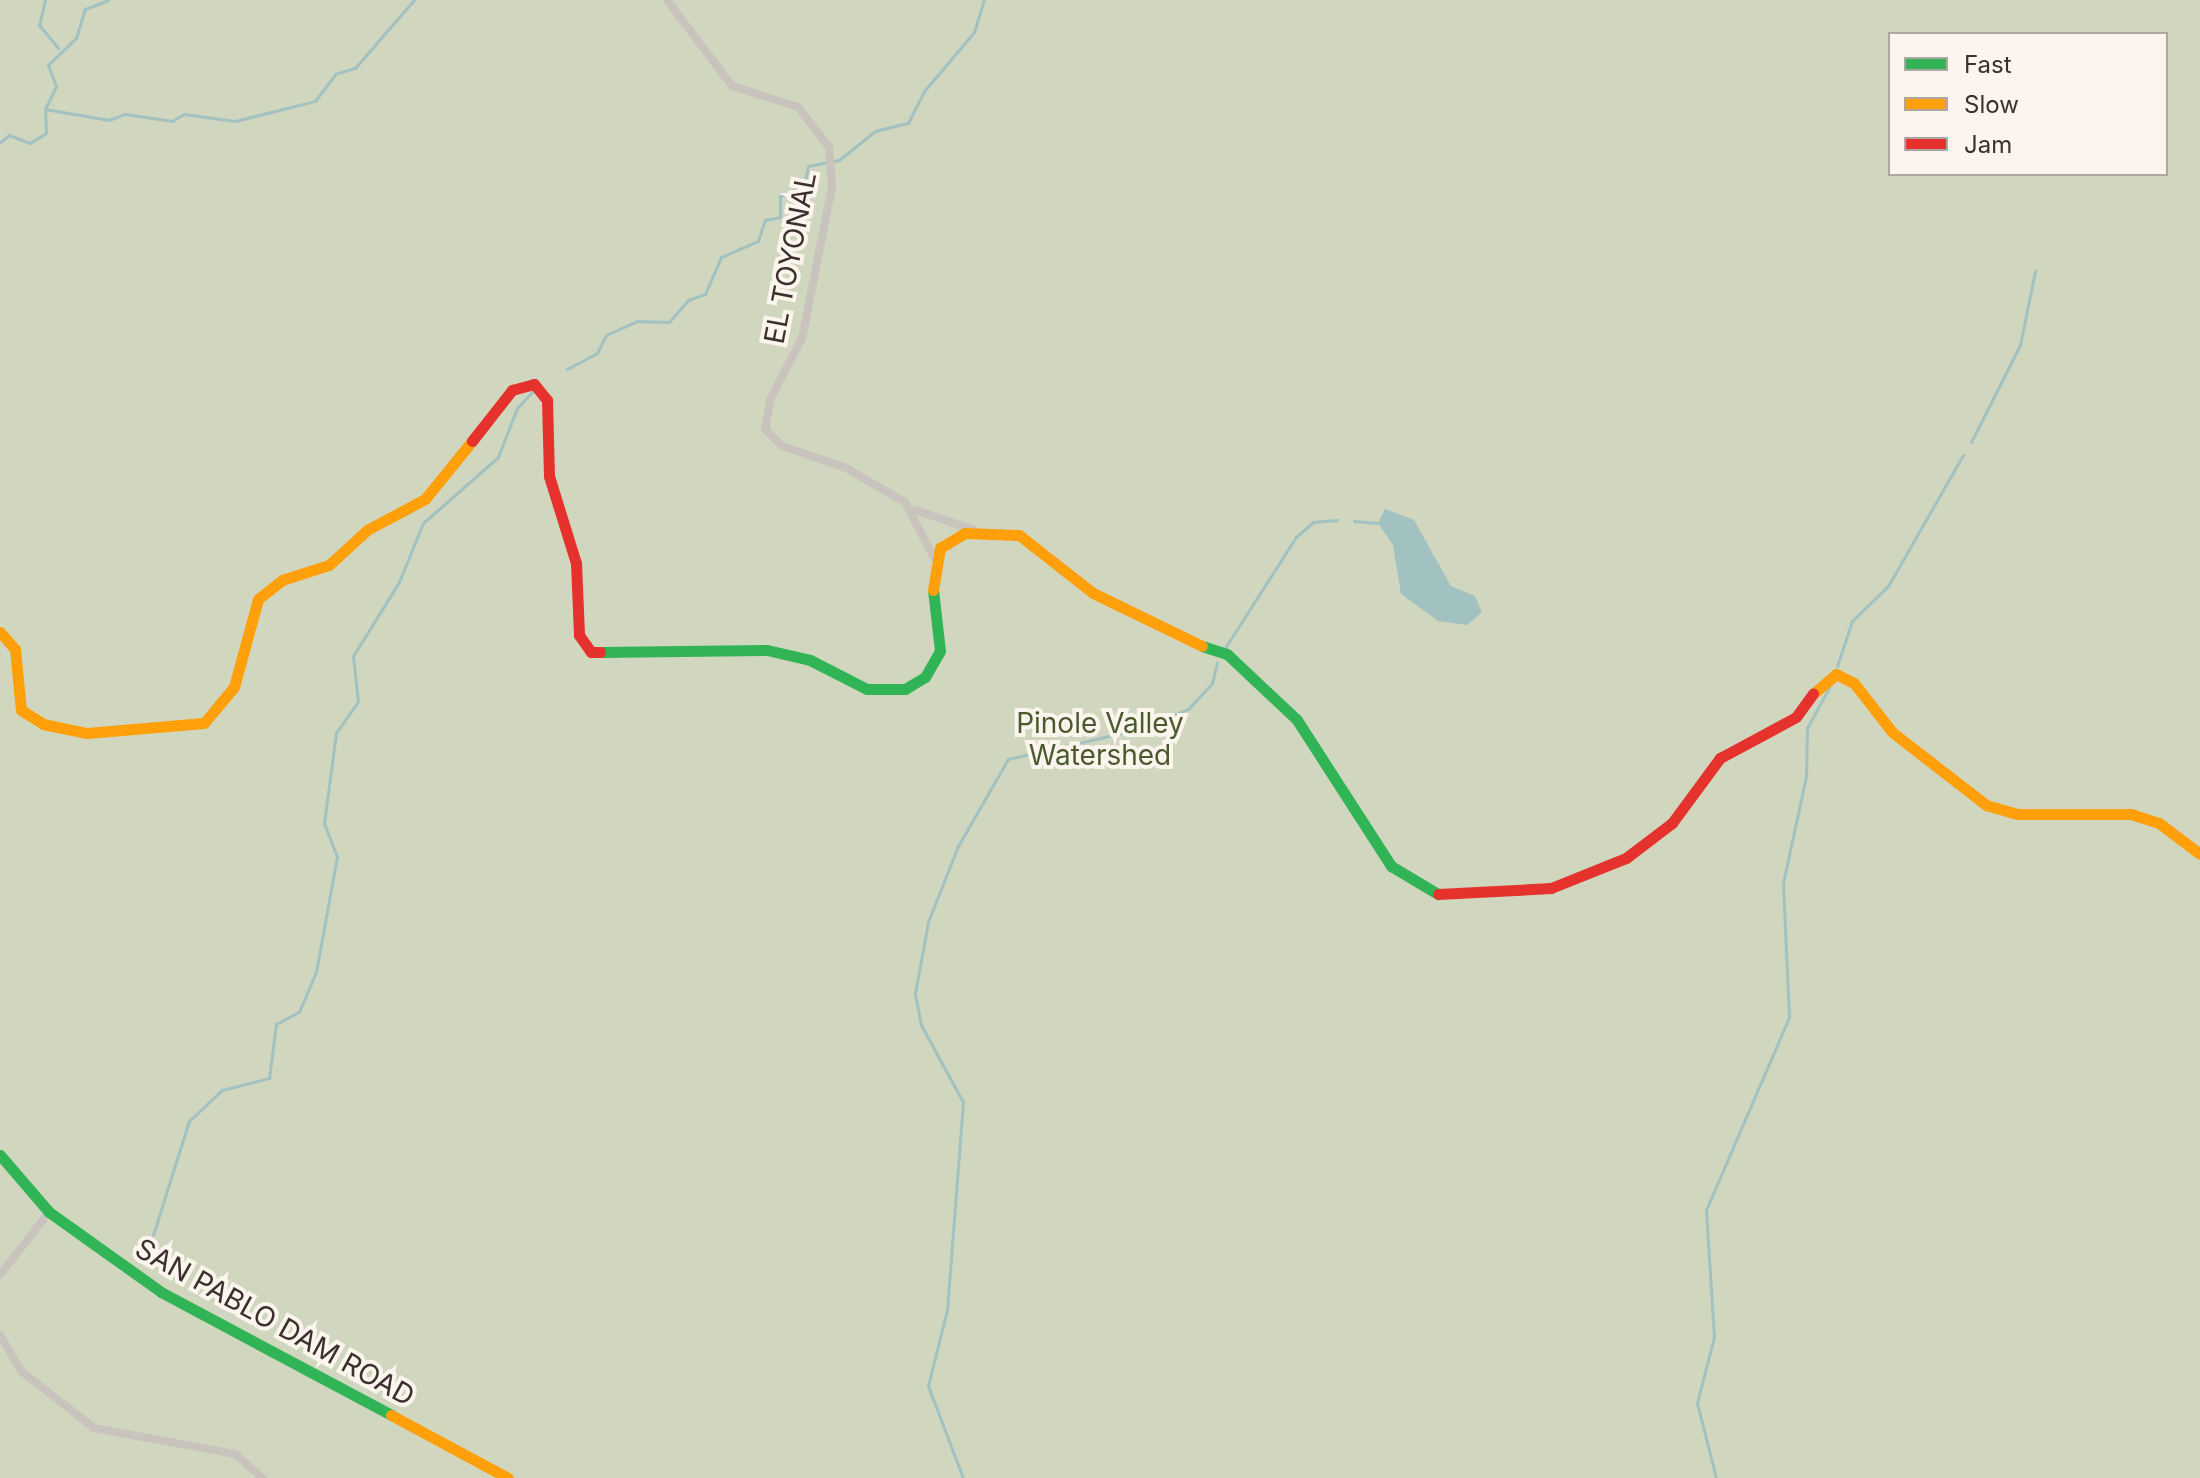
<!DOCTYPE html>
<html>
<head>
<meta charset="utf-8">
<style>
	body { margin:0 }
	#map { position:relative; width:2200px; height:1478px; overflow:hidden; background:#f0ebe5; font-family:Inter,sans-serif }
	div>[style] { position:absolute }
	[style*='--x'] { left:calc(var(--x)*1px); top:calc(var(--y)*1px); width:calc(var(--w)*1px); rotate:calc(var(--a)*1deg) }
	.green>* { inset:0; background:#d1d6bf }
	.water>* { inset:0; background:#a1c2c1 }
	.stream>* { height:3px; margin:-1.5px; padding:0 1.5px; transform-origin:1.5px; border-radius:1.5px; background:#a1c2c1 }
	.street>* { height:8px; margin:-4px; padding:0 4px; transform-origin:4px; border-radius:4px; background:#c9c3be }
	.fast>* { height:11px; margin:-5.5px; padding:0 5.5px; transform-origin:5.5px; border-radius:5.5px; background:#30b455 }
	.slow>* { height:11px; margin:-5.5px; padding:0 5.5px; transform-origin:5.5px; border-radius:5.5px; background:#ff9f0a }
	.jam>* { height:11px; margin:-5.5px; padding:0 5.5px; transform-origin:5.5px; border-radius:5.5px; background:#e5322d }
	span { translate:-50% -50%; white-space:nowrap; text-align:center; line-height:1.15; -webkit-text-stroke:8px #fbf5ee; paint-order:stroke }
	.street-label { font-size:28px; color:#3b302b }
	.park-label { font-size:28px; color:#4a5a2e }
	.legend { position:absolute; left:1888px; top:32px; width:280px; height:144px; box-sizing:border-box; background:#fbf5ee; border:2px solid #aea6a0; margin:0; padding:10px 14px; list-style:none; font-size:24px; color:#3b302b }
	.legend li { display:flex; align-items:center; gap:16px; height:40px }
	.legend b { width:40px; border:2px solid #aea6a0 }
</style>
</head>
<body>
<div id="map">
	<div class="green">
		<div style="clip-path:polygon(evenodd,0 0,2200px 0,2200px 1478px,0 1478px,0 0,1890px 34px,2166px 34px,2166px 174px,1890px 174px,1890px 34px)"></div>
	</div>
	<div class="water">
		<div style="clip-path:polygon(1385px 509px,1414px 520px,1451px 586px,1475px 596px,1482px 612px,1467px 625px,1438px 621px,1401px 594px,1393px 545px,1378px 523px)"></div>
	</div>
	<div class="stream">
		<div style="--x:45;--y:0;--w:26;--a:103"></div>
		<div style="--x:39;--y:25;--w:30;--a:50"></div>
		<div style="--x:45;--y:109;--w:65;--a:9.8"></div>
		<div style="--x:109;--y:120;--w:17;--a:-21"></div>
		<div style="--x:125;--y:114;--w:48;--a:8.5"></div>
		<div style="--x:172;--y:121;--w:14;--a:-30"></div>
		<div style="--x:184;--y:114;--w:51;--a:7.8"></div>
		<div style="--x:235;--y:121;--w:82;--a:-14"></div>
		<div style="--x:315;--y:101;--w:34;--a:-53"></div>
		<div style="--x:335;--y:74;--w:21;--a:-17"></div>
		<div style="--x:355;--y:68;--w:90;--a:-49.1"></div>
		<div style="--x:0;--y:142;--w:11;--a:-38"></div>
		<div style="--x:9;--y:135;--w:22;--a:21"></div>
		<div style="--x:30;--y:143;--w:19;--a:-32"></div>
		<div style="--x:46;--y:133;--w:24;--a:-92"></div>
		<div style="--x:45;--y:109;--w:25;--a:-64"></div>
		<div style="--x:56;--y:86;--w:22;--a:-111"></div>
		<div style="--x:48;--y:65;--w:39;--a:-44"></div>
		<div style="--x:76;--y:38;--w:30;--a:-73"></div>
		<div style="--x:85;--y:9;--w:25;--a:-21"></div>
		<div style="--x:567;--y:369;--w:34;--a:-28"></div>
		<div style="--x:597;--y:353;--w:20;--a:-63"></div>
		<div style="--x:606;--y:335;--w:34;--a:-24"></div>
		<div style="--x:637;--y:321;--w:32;--a:2"></div>
		<div style="--x:669;--y:322;--w:29;--a:-49"></div>
		<div style="--x:688;--y:300;--w:18;--a:-19"></div>
		<div style="--x:705;--y:294;--w:40;--a:-66.6"></div>
		<div style="--x:721;--y:257;--w:40;--a:-23.4"></div>
		<div style="--x:758;--y:241;--w:22;--a:-72"></div>
		<div style="--x:765;--y:220;--w:15;--a:-11"></div>
		<div style="--x:780;--y:217;--w:21;--a:-90"></div>
		<div style="--x:780;--y:196;--w:26;--a:-23"></div>
		<div style="--x:804;--y:186;--w:20;--a:-79"></div>
		<div style="--x:808;--y:166;--w:32;--a:-11"></div>
		<div style="--x:839;--y:160;--w:46;--a:-38.9"></div>
		<div style="--x:875;--y:131;--w:34;--a:-14"></div>
		<div style="--x:908;--y:123;--w:37;--a:-63"></div>
		<div style="--x:925;--y:90;--w:76;--a:-49.8"></div>
		<div style="--x:974;--y:32;--w:34;--a:-73"></div>
		<div style="--x:1971;--y:442;--w:109;--a:-63.2"></div>
		<div style="--x:2020;--y:345;--w:76;--a:-78.5"></div>
		<div style="--x:1354;--y:521;--w:24;--a:5"></div>
		<div style="--x:1225;--y:648;--w:132;--a:-57.4"></div>
		<div style="--x:1296;--y:537;--w:23;--a:-41"></div>
		<div style="--x:1313;--y:522;--w:24;--a:-5"></div>
		<div style="--x:1837;--y:666;--w:47;--a:-71.6"></div>
		<div style="--x:1852;--y:621;--w:50;--a:-44.2"></div>
		<div style="--x:1888;--y:586;--w:151;--a:-60.2"></div>
		<div style="--x:153;--y:1235;--w:120;--a:-72.5"></div>
		<div style="--x:189;--y:1121;--w:45;--a:-43.2"></div>
		<div style="--x:222;--y:1090;--w:49;--a:-14.3"></div>
		<div style="--x:269;--y:1078;--w:54;--a:-82.6"></div>
		<div style="--x:276;--y:1024;--w:26;--a:-28"></div>
		<div style="--x:299;--y:1012;--w:43;--a:-67"></div>
		<div style="--x:316;--y:972;--w:117;--a:-79.7"></div>
		<div style="--x:337;--y:857;--w:36;--a:-111"></div>
		<div style="--x:324;--y:823;--w:91;--a:-82.4"></div>
		<div style="--x:336;--y:733;--w:38;--a:-55"></div>
		<div style="--x:358;--y:702;--w:46;--a:-96.2"></div>
		<div style="--x:353;--y:656;--w:87;--a:-58.1"></div>
		<div style="--x:399;--y:582;--w:64;--a:-67.9"></div>
		<div style="--x:423;--y:523;--w:100;--a:-41.3"></div>
		<div style="--x:498;--y:457;--w:53;--a:-68.8"></div>
		<div style="--x:517;--y:408;--w:22;--a:-47"></div>
		<div style="--x:963;--y:1478;--w:98;--a:-110.8"></div>
		<div style="--x:928;--y:1386;--w:78;--a:-76"></div>
		<div style="--x:947;--y:1310;--w:209;--a:-85.6"></div>
		<div style="--x:963;--y:1102;--w:88;--a:-118.6"></div>
		<div style="--x:921;--y:1025;--w:33;--a:-101"></div>
		<div style="--x:915;--y:993;--w:72;--a:-79.6"></div>
		<div style="--x:928;--y:922;--w:82;--a:-68.5"></div>
		<div style="--x:958;--y:846;--w:100;--a:-60.1"></div>
		<div style="--x:1008;--y:759;--w:139;--a:-12.9"></div>
		<div style="--x:1143;--y:728;--w:49;--a:-22.9"></div>
		<div style="--x:1188;--y:709;--w:35;--a:-47"></div>
		<div style="--x:1212;--y:683;--w:21;--a:-76"></div>
		<div style="--x:1716;--y:1478;--w:77;--a:-104.2"></div>
		<div style="--x:1697;--y:1403;--w:68;--a:-75.6"></div>
		<div style="--x:1714;--y:1337;--w:127;--a:-93.6"></div>
		<div style="--x:1706;--y:1210;--w:210;--a:-66.7"></div>
		<div style="--x:1789;--y:1017;--w:134;--a:-92.6"></div>
		<div style="--x:1783;--y:883;--w:108;--a:-77.8"></div>
		<div style="--x:1806;--y:777;--w:49;--a:-88.8"></div>
		<div style="--x:1807;--y:728;--w:50;--a:-61.4"></div>
	</div>
	<div class="street">
		<div style="--x:667;--y:0;--w:108;--a:52.9"></div>
		<div style="--x:732;--y:86;--w:69;--a:17.7"></div>
		<div style="--x:798;--y:107;--w:51;--a:52.2"></div>
		<div style="--x:829;--y:147;--w:40;--a:85.7"></div>
		<div style="--x:832;--y:187;--w:154;--a:101.2"></div>
		<div style="--x:802;--y:338;--w:68;--a:117.3"></div>
		<div style="--x:771;--y:398;--w:32;--a:101"></div>
		<div style="--x:765;--y:429;--w:24;--a:45"></div>
		<div style="--x:782;--y:446;--w:68;--a:19"></div>
		<div style="--x:846;--y:468;--w:68;--a:30"></div>
		<div style="--x:905;--y:502;--w:63;--a:62.6"></div>
		<div style="--x:915;--y:510;--w:62;--a:18.7"></div>
		<div style="--x:0;--y:1275;--w:80;--a:-52.1"></div>
		<div style="--x:0;--y:1335;--w:42;--a:59.7"></div>
		<div style="--x:21;--y:1371;--w:93;--a:38"></div>
		<div style="--x:94;--y:1428;--w:143;--a:10.4"></div>
		<div style="--x:235;--y:1454;--w:37;--a:41"></div>
	</div>
	<div class="fast">
		<div style="--x:1202;--y:646;--w:26;--a:18"></div>
		<div style="--x:1227;--y:654;--w:96;--a:43.3"></div>
		<div style="--x:1297;--y:720;--w:174;--a:57.2"></div>
		<div style="--x:1391;--y:866;--w:55;--a:30.8"></div>
		<div style="--x:600;--y:652;--w:167;--a:-0.7"></div>
		<div style="--x:767;--y:650;--w:44;--a:13.1"></div>
		<div style="--x:810;--y:660;--w:64;--a:27"></div>
		<div style="--x:867;--y:689;--w:38;--a:0"></div>
		<div style="--x:905;--y:689;--w:23;--a:-31"></div>
		<div style="--x:925;--y:677;--w:30;--a:-60"></div>
		<div style="--x:940;--y:651;--w:61;--a:-96.5"></div>
		<div style="--x:0;--y:1155;--w:75;--a:49.3"></div>
		<div style="--x:49;--y:1212;--w:138;--a:35.5"></div>
		<div style="--x:161;--y:1292;--w:261;--a:28.1"></div>
	</div>
	<div class="slow">
		<div style="--x:933;--y:590;--w:43;--a:-80.5"></div>
		<div style="--x:940;--y:548;--w:29;--a:-31"></div>
		<div style="--x:965;--y:533;--w:54;--a:2.1"></div>
		<div style="--x:1019;--y:535;--w:94;--a:38.1"></div>
		<div style="--x:1093;--y:593;--w:121;--a:25.9"></div>
		<div style="--x:0;--y:632;--w:23;--a:49"></div>
		<div style="--x:15;--y:649;--w:61;--a:84.4"></div>
		<div style="--x:21;--y:710;--w:26;--a:32"></div>
		<div style="--x:43;--y:724;--w:45;--a:11.6"></div>
		<div style="--x:87;--y:733;--w:117;--a:-4.9"></div>
		<div style="--x:204;--y:723;--w:47;--a:-50.2"></div>
		<div style="--x:234;--y:687;--w:91;--a:-74.7"></div>
		<div style="--x:258;--y:599;--w:31;--a:-38"></div>
		<div style="--x:282;--y:580;--w:49;--a:-17.7"></div>
		<div style="--x:329;--y:565;--w:52;--a:-42.6"></div>
		<div style="--x:367;--y:530;--w:66;--a:-28.1"></div>
		<div style="--x:425;--y:499;--w:75;--a:-51"></div>
		<div style="--x:1813;--y:694;--w:30;--a:-41"></div>
		<div style="--x:1836;--y:674;--w:20;--a:27"></div>
		<div style="--x:1854;--y:683;--w:62;--a:52.2"></div>
		<div style="--x:1892;--y:732;--w:119;--a:37.8"></div>
		<div style="--x:1986;--y:805;--w:33;--a:16"></div>
		<div style="--x:2018;--y:814;--w:113;--a:0"></div>
		<div style="--x:2131;--y:814;--w:29;--a:18"></div>
		<div style="--x:2159;--y:823;--w:51;--a:37.1"></div>
		<div style="--x:391;--y:1415;--w:133;--a:28.3"></div>
	</div>
	<div class="jam">
		<div style="--x:472;--y:441;--w:65;--a:-51.9"></div>
		<div style="--x:512;--y:390;--w:23;--a:-15"></div>
		<div style="--x:534;--y:384;--w:21;--a:51"></div>
		<div style="--x:547;--y:400;--w:76;--a:88.5"></div>
		<div style="--x:549;--y:476;--w:91;--a:72.8"></div>
		<div style="--x:576;--y:563;--w:72;--a:87.6"></div>
		<div style="--x:579;--y:635;--w:21;--a:55"></div>
		<div style="--x:591;--y:652;--w:9;--a:0"></div>
		<div style="--x:1438;--y:894;--w:113;--a:-3"></div>
		<div style="--x:1551;--y:888;--w:81;--a:-21.8"></div>
		<div style="--x:1626;--y:858;--w:58;--a:-37.3"></div>
		<div style="--x:1672;--y:823;--w:81;--a:-53.6"></div>
		<div style="--x:1720;--y:758;--w:86;--a:-28.3"></div>
		<div style="--x:1796;--y:717;--w:29;--a:-54"></div>
	</div>
	<div class="street-label">
		<span style="left:790px;top:258px;rotate:-79deg">EL TOYONAL</span>
		<span style="left:275px;top:1322px;rotate:29deg">SAN PABLO DAM ROAD</span>
	</div>
	<div class="park-label">
		<span style="left:1100px;top:739px">Pinole Valley<br>Watershed</span>
	</div>
	<ul class="legend">
	<li><b style="height:10px;background:#30b455"></b>Fast</li>
	<li><b style="height:10px;background:#ff9f0a"></b>Slow</li>
	<li><b style="height:10px;background:#e5322d"></b>Jam</li>
	</ul>
</div>
</body>
</html>
